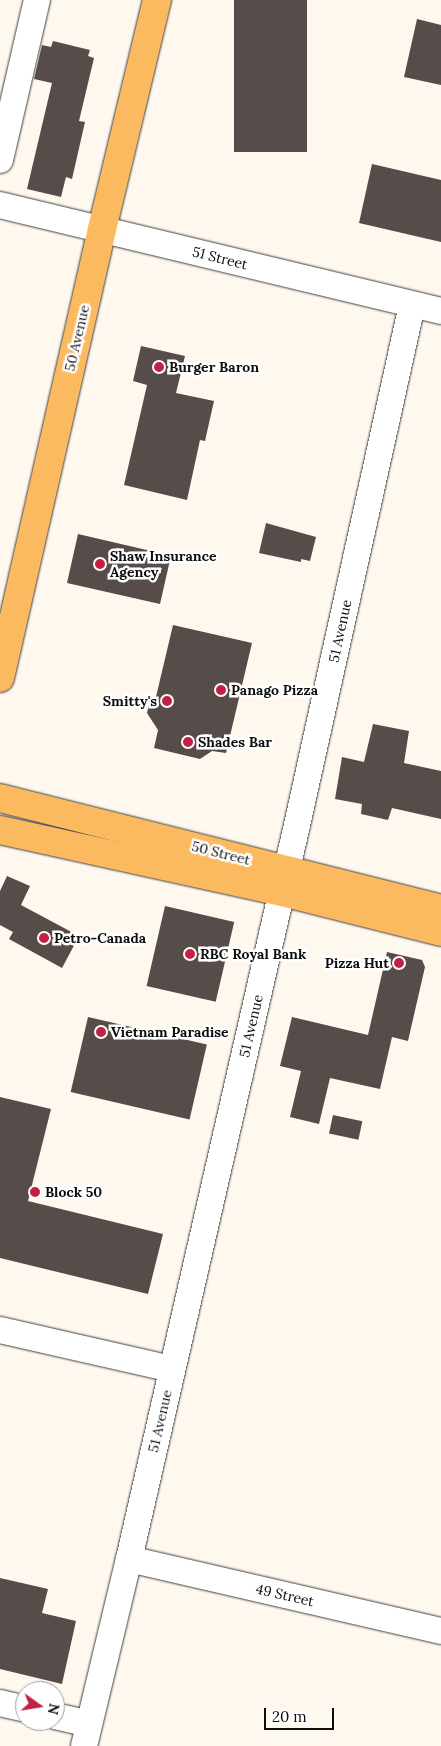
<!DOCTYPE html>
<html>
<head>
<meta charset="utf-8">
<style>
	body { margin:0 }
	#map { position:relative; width:441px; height:1746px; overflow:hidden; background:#fff8ee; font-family:Lora,serif }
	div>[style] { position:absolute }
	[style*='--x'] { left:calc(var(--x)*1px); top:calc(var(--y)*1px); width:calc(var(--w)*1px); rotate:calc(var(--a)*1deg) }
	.building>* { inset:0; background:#564c49; transform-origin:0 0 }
	.roads { filter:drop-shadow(0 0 1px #404040) drop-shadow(0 0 1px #404040) }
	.minor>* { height:26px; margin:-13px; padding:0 13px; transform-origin:13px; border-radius:13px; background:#fff }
	.major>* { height:28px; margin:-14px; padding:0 14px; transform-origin:14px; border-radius:14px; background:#fcba60 }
	.dots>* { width:14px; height:14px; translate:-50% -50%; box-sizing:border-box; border:2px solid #fff; border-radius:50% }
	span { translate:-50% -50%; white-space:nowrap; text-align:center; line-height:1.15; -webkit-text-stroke:5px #fff; paint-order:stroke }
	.street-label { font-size:14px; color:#0d0d0d }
	.poi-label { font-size:14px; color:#0d0d0d; font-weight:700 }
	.left { translate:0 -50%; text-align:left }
	.right { translate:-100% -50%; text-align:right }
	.north { position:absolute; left:15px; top:1681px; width:50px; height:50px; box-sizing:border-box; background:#fff; border:1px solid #9e9e9e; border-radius:50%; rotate:103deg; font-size:14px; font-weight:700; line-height:20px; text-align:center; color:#0d0d0d }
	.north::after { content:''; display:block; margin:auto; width:18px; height:22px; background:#c22146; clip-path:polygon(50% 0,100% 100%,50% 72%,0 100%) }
	.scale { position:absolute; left:264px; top:1708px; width:70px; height:22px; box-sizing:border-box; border:2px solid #0d0d0d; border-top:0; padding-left:6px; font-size:15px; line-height:18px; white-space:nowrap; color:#0d0d0d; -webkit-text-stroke:4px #fff; paint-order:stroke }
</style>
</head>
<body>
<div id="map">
	<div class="building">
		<div style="left:234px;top:0;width:73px;height:152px"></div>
		<div style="clip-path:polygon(417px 19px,441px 25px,441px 85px,404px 77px)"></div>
		<div style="clip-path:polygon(53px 41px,90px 50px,88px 56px,94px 58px,79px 121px,85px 122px,72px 179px,66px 177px,61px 197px,27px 189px,52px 83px,34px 79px,42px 45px,51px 47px)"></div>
		<div style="clip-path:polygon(372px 164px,441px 180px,441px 242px,359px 223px)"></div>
		<div style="clip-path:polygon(141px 346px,185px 356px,176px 393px,214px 401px,205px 441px,200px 440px,187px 500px,124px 485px,147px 385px,133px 381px)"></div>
		<div style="clip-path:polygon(266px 523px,316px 537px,310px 561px,301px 559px,301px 562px,259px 553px)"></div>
		<div style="clip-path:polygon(78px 534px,151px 551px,150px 555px,170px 560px,160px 604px,67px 583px)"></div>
		<div style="clip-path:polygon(173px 625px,252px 643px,226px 753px,212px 751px,200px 759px,154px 748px,158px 730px,147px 713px,150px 700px,155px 701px)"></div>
		<div style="clip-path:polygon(373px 724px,409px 731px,404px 763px,441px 771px,441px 819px,392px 808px,388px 820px,361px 814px,362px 804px,335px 799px,342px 757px,364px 762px)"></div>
		<div style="clip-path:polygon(7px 876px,30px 886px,21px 905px,79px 936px,62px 968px,9px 939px,13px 932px,0 925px,0 891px)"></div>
		<div style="left:165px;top:906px;width:71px;height:82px;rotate:13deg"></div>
		<div style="clip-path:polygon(387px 952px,422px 960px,425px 967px,408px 1041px,392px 1037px,380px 1089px,330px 1078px,319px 1124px,290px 1117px,301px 1071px,280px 1066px,292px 1017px,368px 1035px)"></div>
		<div style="left:88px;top:1017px;width:122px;height:77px;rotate:13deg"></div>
		<div style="clip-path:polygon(0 1097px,51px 1109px,28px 1201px,163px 1234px,148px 1294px,0 1258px)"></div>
		<div style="left:333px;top:1115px;width:30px;height:19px;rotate:12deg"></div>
		<div style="clip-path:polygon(0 1578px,48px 1589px,42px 1613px,76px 1621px,62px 1684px,0 1669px)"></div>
	</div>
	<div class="roads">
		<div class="minor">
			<div style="--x:0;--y:160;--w:164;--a:-77"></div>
			<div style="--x:0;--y:205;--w:454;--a:13.5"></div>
			<div style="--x:0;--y:1330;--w:176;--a:12.8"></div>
			<div style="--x:129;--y:1559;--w:320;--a:13"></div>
			<div style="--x:0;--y:1703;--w:26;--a:13"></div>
			<div style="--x:55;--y:1716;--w:35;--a:13"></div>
			<div style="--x:84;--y:1746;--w:192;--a:-76.5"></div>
			<div style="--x:129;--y:1559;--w:753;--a:-77.11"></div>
			<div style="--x:297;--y:825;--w:533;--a:-77.53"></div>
		</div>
		<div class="major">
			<div style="--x:0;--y:678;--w:460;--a:-77.2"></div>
			<div style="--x:102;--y:229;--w:236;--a:-76.5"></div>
			<div style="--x:0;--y:798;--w:455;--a:14.1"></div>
			<div style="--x:0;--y:830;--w:289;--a:12.4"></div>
			<div style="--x:282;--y:892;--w:164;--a:14.1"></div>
		</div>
	</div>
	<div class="dots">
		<div style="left:159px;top:367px;background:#c22146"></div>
		<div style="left:100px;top:564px;background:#c22146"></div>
		<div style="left:221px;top:690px;background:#c22146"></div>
		<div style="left:167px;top:701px;background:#c22146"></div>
		<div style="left:188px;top:742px;background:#c22146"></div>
		<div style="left:44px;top:938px;background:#c22146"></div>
		<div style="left:190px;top:954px;background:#c22146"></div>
		<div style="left:399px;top:963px;background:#c22146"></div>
		<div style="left:101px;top:1032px;background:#c22146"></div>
		<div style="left:35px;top:1192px;background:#c22146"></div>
	</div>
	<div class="street-label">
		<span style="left:220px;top:258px;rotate:14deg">51 Street</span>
		<span style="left:77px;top:338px;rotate:-77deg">50 Avenue</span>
		<span style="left:340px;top:631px;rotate:-78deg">51 Avenue</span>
		<span style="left:221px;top:853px;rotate:14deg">50 Street</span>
		<span style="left:251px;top:1026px;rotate:-77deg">51 Avenue</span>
		<span style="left:160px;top:1421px;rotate:-77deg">51 Avenue</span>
		<span style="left:285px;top:1595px;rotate:13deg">49 Street</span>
	</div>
	<div class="poi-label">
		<span class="left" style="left:169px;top:367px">Burger Baron</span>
		<span class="left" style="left:110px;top:564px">Shaw Insurance<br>Agency</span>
		<span class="left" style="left:231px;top:690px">Panago Pizza</span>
		<span class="right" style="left:157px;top:701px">Smitty's</span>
		<span class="left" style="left:198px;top:742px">Shades Bar</span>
		<span class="left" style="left:54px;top:938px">Petro-Canada</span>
		<span class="left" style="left:200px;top:954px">RBC Royal Bank</span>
		<span class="right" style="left:389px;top:963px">Pizza Hut</span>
		<span class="left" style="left:111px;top:1032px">Vietnam Paradise</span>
		<span class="left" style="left:45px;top:1192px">Block 50</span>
	</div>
	<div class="north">N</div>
	<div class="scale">20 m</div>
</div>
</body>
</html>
